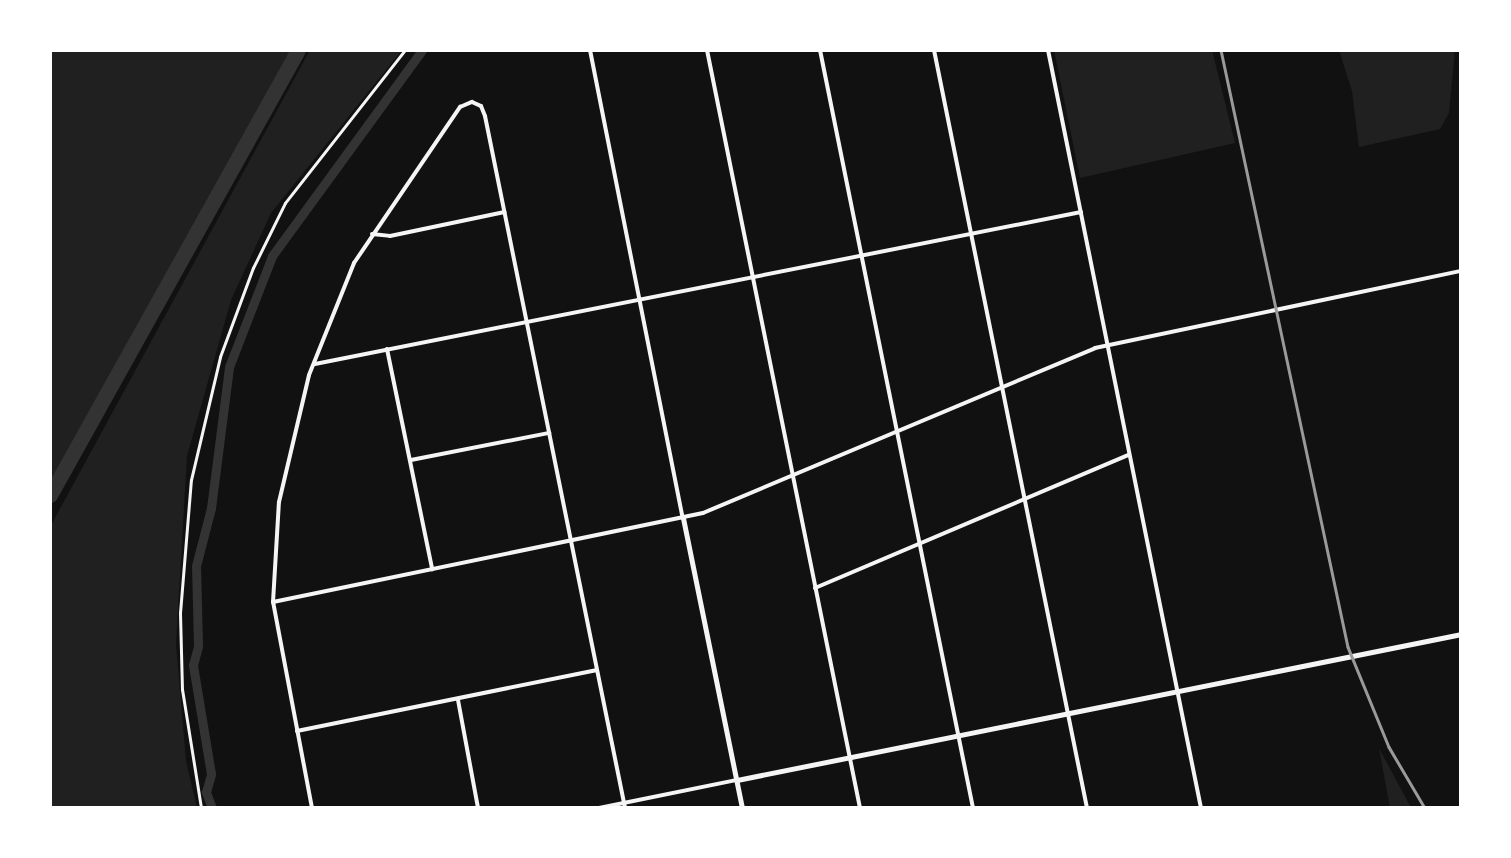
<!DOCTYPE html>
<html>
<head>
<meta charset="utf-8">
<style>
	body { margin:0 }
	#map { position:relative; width:1511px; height:858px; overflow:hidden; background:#111; font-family:"Zilla Slab",serif }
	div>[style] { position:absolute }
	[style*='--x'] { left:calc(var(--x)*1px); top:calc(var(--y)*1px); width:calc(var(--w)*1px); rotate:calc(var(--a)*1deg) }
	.green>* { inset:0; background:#202020 }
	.canal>* { height:9px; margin:-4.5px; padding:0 4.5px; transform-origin:4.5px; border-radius:4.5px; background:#333 }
	.river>* { height:15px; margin:-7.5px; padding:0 7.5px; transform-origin:7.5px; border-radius:7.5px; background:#333 }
	.path>* { height:2.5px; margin:-1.25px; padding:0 1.25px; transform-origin:1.25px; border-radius:1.25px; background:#f5f5f5 }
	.minor>* { height:4px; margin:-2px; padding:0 2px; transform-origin:2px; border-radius:2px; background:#f5f5f5 }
	.tertiary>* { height:5px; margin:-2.5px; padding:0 2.5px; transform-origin:2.5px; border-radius:2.5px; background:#f5f5f5 }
	.rail>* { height:2.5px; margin:-1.25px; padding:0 1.25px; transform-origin:1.25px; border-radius:1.25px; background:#9a9a9a }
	span { translate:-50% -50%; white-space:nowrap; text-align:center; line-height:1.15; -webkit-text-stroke:8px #fff; paint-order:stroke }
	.frame { position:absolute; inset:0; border:52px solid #fff; pointer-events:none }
</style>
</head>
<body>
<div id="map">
	<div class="green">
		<div style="clip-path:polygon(50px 50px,298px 50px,50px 495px)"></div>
		<div style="clip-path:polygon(310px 50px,402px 50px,271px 213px,231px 300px,187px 456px,176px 644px,186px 761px,197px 808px,50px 808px,50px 527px)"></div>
		<div style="clip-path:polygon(1054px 50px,1212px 50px,1235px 143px,1080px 178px)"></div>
		<div style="clip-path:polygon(1339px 50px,1455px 50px,1449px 113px,1440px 129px,1359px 147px,1352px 91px)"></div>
		<div style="clip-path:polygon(1379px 748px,1409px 804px,1412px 808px,1390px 808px)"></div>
	</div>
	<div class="canal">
		<div style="--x:212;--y:808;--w:17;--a:-111"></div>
		<div style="--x:206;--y:792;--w:19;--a:-74"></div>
		<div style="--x:211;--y:774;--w:110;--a:-99.4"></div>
		<div style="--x:193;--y:665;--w:20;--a:-75"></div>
		<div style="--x:198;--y:646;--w:80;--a:-91.4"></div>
		<div style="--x:196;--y:566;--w:60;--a:-75.5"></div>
		<div style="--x:211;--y:508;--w:142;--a:-82.7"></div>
		<div style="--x:229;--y:367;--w:119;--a:-68.8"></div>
		<div style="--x:272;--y:256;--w:255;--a:-53.9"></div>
	</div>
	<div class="river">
		<div style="--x:50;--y:495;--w:509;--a:-60.87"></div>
	</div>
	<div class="path">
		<div style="--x:201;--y:808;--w:120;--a:-99.1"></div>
		<div style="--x:182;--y:690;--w:77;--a:-91.5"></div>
		<div style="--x:180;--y:613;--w:133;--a:-85.3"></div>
		<div style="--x:191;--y:480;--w:126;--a:-76.7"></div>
		<div style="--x:220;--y:357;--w:95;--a:-69.7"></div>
		<div style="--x:253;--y:268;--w:72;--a:-63.8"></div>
		<div style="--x:285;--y:203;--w:194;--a:-51.9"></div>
	</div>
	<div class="minor">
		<div style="--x:590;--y:50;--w:477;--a:78.8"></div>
		<div style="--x:707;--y:50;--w:773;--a:78.59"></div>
		<div style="--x:820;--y:50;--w:773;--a:78.59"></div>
		<div style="--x:934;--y:50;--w:773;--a:78.59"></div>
		<div style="--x:1048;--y:50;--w:773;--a:78.59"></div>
		<div style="--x:372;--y:234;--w:18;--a:6"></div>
		<div style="--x:390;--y:236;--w:117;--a:-11.8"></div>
		<div style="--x:387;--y:349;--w:225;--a:78.4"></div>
		<div style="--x:315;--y:364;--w:781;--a:-11.22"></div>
		<div style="--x:411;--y:460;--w:141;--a:-11.1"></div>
		<div style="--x:815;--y:588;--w:340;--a:-23"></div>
		<div style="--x:273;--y:602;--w:439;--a:-11.7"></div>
		<div style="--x:703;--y:513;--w:425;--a:-22.8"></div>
		<div style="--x:1095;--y:348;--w:374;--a:-11.9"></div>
		<div style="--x:458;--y:700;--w:110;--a:79.5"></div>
		<div style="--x:297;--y:731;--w:305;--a:-11.5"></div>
		<div style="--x:312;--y:808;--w:210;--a:-100.7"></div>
		<div style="--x:273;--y:602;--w:100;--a:-86.6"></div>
		<div style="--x:279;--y:502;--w:130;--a:-76.7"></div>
		<div style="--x:309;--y:375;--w:121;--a:-68.1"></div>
		<div style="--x:354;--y:263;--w:189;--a:-55.8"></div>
		<div style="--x:460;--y:107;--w:13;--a:-23"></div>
		<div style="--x:472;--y:102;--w:10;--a:24"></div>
		<div style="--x:481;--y:106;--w:11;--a:68"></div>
		<div style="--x:485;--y:116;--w:706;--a:78.56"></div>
		<div style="--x:599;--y:808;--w:141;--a:-11.5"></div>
	</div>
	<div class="tertiary">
		<div style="--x:683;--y:518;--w:296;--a:78.5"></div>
		<div style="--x:737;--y:780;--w:739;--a:-11.4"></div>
	</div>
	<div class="rail">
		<div style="--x:1221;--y:50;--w:610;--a:77.99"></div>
		<div style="--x:1348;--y:647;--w:108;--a:67.7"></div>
		<div style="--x:1389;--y:747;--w:71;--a:59.5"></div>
	</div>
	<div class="frame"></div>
</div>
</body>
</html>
